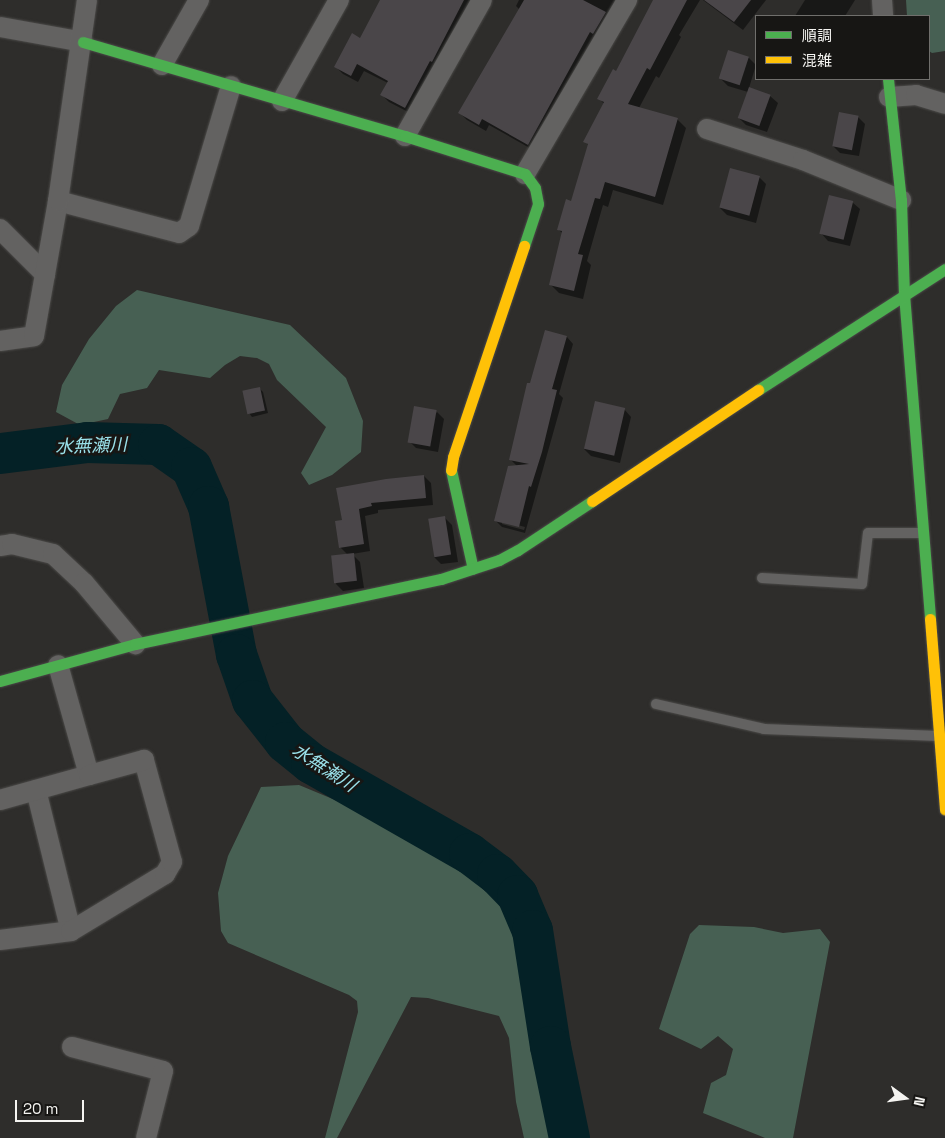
<!DOCTYPE html>
<html>
<head>
<meta charset="utf-8">
<style>
	body { margin:0 }
	#map { position:relative; width:945px; height:1138px; overflow:hidden; background:#2e2d2b; font-family:"Space Grotesk","Noto Sans JP",sans-serif }
	div>[style] { position:absolute }
	[style*='--x'] { left:calc(var(--x)*1px); top:calc(var(--y)*1px); width:calc(var(--w)*1px); rotate:calc(var(--a)*1deg) }
	.forest>* { inset:0; background:#476053 }
	.shadow>* { inset:0; background:#0007 }
	.river>* { height:41px; margin:-20.5px; padding:0 20.5px; transform-origin:20.5px; border-radius:20.5px; background:#042126 }
	.building>* { inset:0; background:#4a4649; transform-origin:0 0 }
	.roads { filter:drop-shadow(0 0 1px #4b4a48) drop-shadow(0 0 1px #4b4a48) }
	.lane>* { height:10px; margin:-5px; padding:0 5px; transform-origin:5px; border-radius:5px; background:#636261 }
	.street>* { height:20px; margin:-10px; padding:0 10px; transform-origin:10px; border-radius:10px; background:#636261 }
	.fast>* { height:11px; margin:-5.5px; padding:0 5.5px; transform-origin:5.5px; border-radius:5.5px; background:#4caf50 }
	.slow>* { height:11px; margin:-5.5px; padding:0 5.5px; transform-origin:5.5px; border-radius:5.5px; background:#ffc107 }
	span { translate:-50% -50%; white-space:nowrap; text-align:center; line-height:1.15; -webkit-text-stroke:5px #171614; paint-order:stroke }
	.water-label { font-size:18px; color:#9ae1ea; font-style:italic }
	.legend { position:absolute; left:755px; top:15px; width:175px; height:65px; box-sizing:border-box; background:#171614; border:1px solid #706f6c; margin:0; padding:6px 9px; list-style:none; font-size:15px; color:#f5f4f1 }
	.legend li { display:flex; align-items:center; gap:10px; height:25px }
	.legend b { width:25px; border:1px solid #706f6c }
	.north { position:absolute; left:880px; top:1073px; width:50px; height:50px; -webkit-text-stroke:4px #171614; paint-order:stroke; rotate:104deg; font-size:14px; font-weight:700; line-height:20px; text-align:center; color:#f5f4f1 }
	.north::after { content:''; display:block; margin:auto; width:18px; height:22px; background:#f5f4f1; clip-path:polygon(50% 0,100% 100%,50% 72%,0 100%) }
	.scale { position:absolute; left:15px; top:1100px; width:69px; height:22px; box-sizing:border-box; border:2px solid #f5f4f1; border-top:0; padding-left:6px; font-size:15px; line-height:18px; white-space:nowrap; color:#f5f4f1; -webkit-text-stroke:4px #171614; paint-order:stroke }
</style>
</head>
<body>
<div id="map">
	<div class="forest">
		<div style="clip-path:polygon(906px 0,945px 0,945px 51px,932px 53px,929px 51px,929px 16px,907px 16px)"></div>
		<div style="clip-path:polygon(137px 290px,290px 325px,346px 378px,363px 421px,361px 452px,332px 475px,309px 485px,301px 473px,326px 427px,277px 380px,269px 364px,257px 358px,240px 356px,225px 365px,210px 378px,159px 370px,147px 388px,120px 394px,108px 419px,80px 425px,56px 412px,62px 385px,89px 339px,116px 306px)"></div>
		<div style="clip-path:polygon(299px 785px,376px 817px,439px 851px,501px 889px,522px 931px,560px 1138px,524px 1138px,516px 1102px,509px 1038px,499px 1016px,428px 998px,411px 997px,337px 1138px,325px 1138px,358px 1012px,357px 1001px,349px 995px,228px 943px,221px 931px,218px 893px,228px 856px,261px 787px)"></div>
		<div style="clip-path:polygon(699px 925px,754px 927px,783px 933px,820px 929px,830px 942px,793px 1138px,765px 1138px,703px 1113px,711px 1083px,726px 1075px,733px 1049px,718px 1036px,701px 1049px,659px 1029px,690px 934px)"></div>
	</div>
	<div class="shadow">
		<div style="clip-path:polygon(381px 0,479px 0,412px 114px,389px 102px,382px 95px,388px 83px,364px 71px,358px 82px,343px 74px,336px 67px,361px 39px)"></div>
		<div style="clip-path:polygon(519px 0,623px 0,535px 151px,489px 125px,486px 131px,467px 120px,460px 113px,520px 10px,516px 6px)"></div>
		<div style="clip-path:polygon(664px 0,700px 0,679px 35px,681px 37px,659px 78px,656px 76px,639px 108px,677px 119px,686px 128px,663px 205px,613px 190px,608px 207px,603px 205px,587px 261px,591px 265px,583px 299px,559px 293px,551px 285px,562px 233px,558px 229px,572px 202px,589px 146px,585px 141px,604px 104px,599px 98px)"></div>
		<div style="clip-path:polygon(703px 0,766px 0,743px 30px)"></div>
		<div style="clip-path:polygon(805px 0,855px 0,845px 16px,795px 16px)"></div>
		<div style="clip-path:polygon(729px 52px,749px 58px,756px 65px,749px 88px,770px 96px,778px 103px,767px 132px,746px 125px,739px 118px,748px 92px,728px 86px,721px 79px)"></div>
		<div style="clip-path:polygon(858px 117px,865px 124px,859px 156px,840px 153px,833px 146px)"></div>
		<div style="clip-path:polygon(759px 177px,766px 184px,756px 223px,727px 215px,720px 208px)"></div>
		<div style="clip-path:polygon(852px 202px,860px 209px,850px 246px,828px 241px,821px 233px)"></div>
		<div style="clip-path:polygon(evenodd,546px 331px,567px 337px,573px 344px,559px 394px,563px 398px,525px 533px,502px 527px,495px 520px,517px 466px,511px 460px,546px 331px,502px 521px,525px 527px,524px 530px,502px 524px,502px 521px)"></div>
		<div style="clip-path:polygon(260px 389px,263px 392px,268px 413px,252px 417px,249px 413px)"></div>
		<div style="clip-path:polygon(624px 409px,631px 417px,620px 463px,591px 456px,584px 449px)"></div>
		<div style="clip-path:polygon(437px 412px,444px 419px,438px 452px,416px 448px,409px 441px)"></div>
		<div style="clip-path:polygon(424px 476px,431px 483px,433px 505px,378px 510px,378px 513px,365px 516px,370px 551px,352px 554px,360px 562px,364px 588px,343px 591px,336px 584px,348px 555px,340px 547px,343px 521px,337px 489px)"></div>
		<div style="clip-path:polygon(445px 518px,452px 525px,458px 562px,441px 564px,434px 557px)"></div>
	</div>
	<div class="river">
		<div style="--x:0;--y:453;--w:88;--a:-7.2"></div>
		<div style="--x:87;--y:442;--w:71;--a:1.6"></div>
		<div style="--x:158;--y:444;--w:40;--a:34.9"></div>
		<div style="--x:191;--y:467;--w:43;--a:66.4"></div>
		<div style="--x:208;--y:506;--w:151;--a:79.3"></div>
		<div style="--x:236;--y:654;--w:49;--a:70.8"></div>
		<div style="--x:252;--y:700;--w:53;--a:51.8"></div>
		<div style="--x:285;--y:742;--w:33;--a:39"></div>
		<div style="--x:311;--y:763;--w:182;--a:29.7"></div>
		<div style="--x:469;--y:853;--w:35;--a:37"></div>
		<div style="--x:497;--y:874;--w:29;--a:46"></div>
		<div style="--x:517;--y:895;--w:38;--a:67"></div>
		<div style="--x:532;--y:930;--w:117;--a:81.2"></div>
		<div style="--x:550;--y:1046;--w:94;--a:78.3"></div>
	</div>
	<div class="building">
		<div style="clip-path:polygon(380px 0,464px 0,432px 62px,430px 61px,405px 108px,380px 95px,388px 81px,357px 64px,351px 76px,334px 67px,352px 33px,360px 38px)"></div>
		<div style="clip-path:polygon(524px 0,583px 0,606px 12px,593px 34px,590px 32px,528px 145px,482px 119px,479px 125px,458px 113px)"></div>
		<div style="clip-path:polygon(653px 0,687px 0,650px 70px,647px 68px,628px 104px,678px 118px,655px 197px,605px 182px,600px 199px,595px 198px,578px 254px,583px 255px,574px 291px,549px 285px,562px 231px,557px 230px,566px 199px,571px 201px,588px 144px,583px 142px,604px 102px,597px 99px,613px 69px,616px 71px)"></div>
		<div style="clip-path:polygon(704px 0,751px 0,734px 22px)"></div>
		<div style="left:728px;top:50px;width:22px;height:30px;rotate:18deg"></div>
		<div style="left:749px;top:87px;width:23px;height:33px;rotate:20deg"></div>
		<div style="left:839px;top:112px;width:20px;height:35px;rotate:11deg"></div>
		<div style="left:730px;top:168px;width:31px;height:41px;rotate:15deg"></div>
		<div style="left:829px;top:195px;width:25px;height:40px;rotate:14deg"></div>
		<div style="clip-path:polygon(545px 330px,567px 336px,552px 389px,557px 390px,542px 452px,531px 487px,529px 486px,519px 527px,494px 521px,508px 466px,529px 464px,509px 460px,527px 383px,530px 383px)"></div>
		<div style="left:260px;top:387px;width:24px;height:18px;rotate:78deg"></div>
		<div style="left:595px;top:401px;width:31px;height:49px;rotate:13deg"></div>
		<div style="left:414px;top:406px;width:23px;height:37px;rotate:10deg"></div>
		<div style="clip-path:polygon(424px 475px,426px 498px,371px 503px,372px 506px,359px 509px,364px 544px,339px 548px,335px 521px,342px 520px,336px 488px,386px 479px)"></div>
		<div style="left:445px;top:516px;width:39px;height:17px;rotate:81deg"></div>
		<div style="left:354px;top:553px;width:28px;height:23px;rotate:84deg"></div>
	</div>
	<div class="roads">
		<div class="lane">
			<div style="--x:762;--y:578;--w:100;--a:3.4"></div>
			<div style="--x:862;--y:584;--w:51;--a:-83.3"></div>
			<div style="--x:868;--y:533;--w:53;--a:0"></div>
			<div style="--x:656;--y:704;--w:111;--a:13"></div>
			<div style="--x:764;--y:729;--w:174;--a:2.3"></div>
		</div>
		<div class="street">
			<div style="--x:882;--y:0;--w:16;--a:86"></div>
			<div style="--x:0;--y:27;--w:84;--a:10.2"></div>
			<div style="--x:162;--y:65;--w:75;--a:-60.4"></div>
			<div style="--x:889;--y:97;--w:27;--a:-4"></div>
			<div style="--x:916;--y:95;--w:30;--a:17"></div>
			<div style="--x:282;--y:101;--w:116;--a:-60.6"></div>
			<div style="--x:707;--y:129;--w:101;--a:17.9"></div>
			<div style="--x:803;--y:160;--w:106;--a:22.2"></div>
			<div style="--x:405;--y:136;--w:156;--a:-60.5"></div>
			<div style="--x:525;--y:174;--w:202;--a:-59.6"></div>
			<div style="--x:58;--y:201;--w:125;--a:14.8"></div>
			<div style="--x:179;--y:233;--w:12;--a:-35"></div>
			<div style="--x:189;--y:226;--w:146;--a:-73.3"></div>
			<div style="--x:0;--y:229;--w:64;--a:45"></div>
			<div style="--x:0;--y:341;--w:34;--a:-8"></div>
			<div style="--x:34;--y:336;--w:137;--a:-79.9"></div>
			<div style="--x:58;--y:201;--w:203;--a:-81.8"></div>
			<div style="--x:0;--y:546;--w:12;--a:-9"></div>
			<div style="--x:12;--y:544;--w:42;--a:13.7"></div>
			<div style="--x:53;--y:554;--w:42;--a:43.1"></div>
			<div style="--x:84;--y:583;--w:80;--a:50.1"></div>
			<div style="--x:36;--y:790;--w:145;--a:76.1"></div>
			<div style="--x:0;--y:800;--w:92;--a:-15.7"></div>
			<div style="--x:89;--y:775;--w:114;--a:-105.7"></div>
			<div style="--x:0;--y:940;--w:72;--a:-7.2"></div>
			<div style="--x:71;--y:931;--w:110;--a:-31.2"></div>
			<div style="--x:165;--y:874;--w:14;--a:-60"></div>
			<div style="--x:172;--y:862;--w:106;--a:-105.4"></div>
			<div style="--x:144;--y:760;--w:57;--a:164.7"></div>
			<div style="--x:72;--y:1047;--w:94;--a:14.8"></div>
			<div style="--x:163;--y:1071;--w:69;--a:104.2"></div>
		</div>
		<div class="fast">
			<div style="--x:83;--y:42;--w:335;--a:16.3"></div>
			<div style="--x:405;--y:136;--w:126;--a:17.6"></div>
			<div style="--x:525;--y:174;--w:17;--a:54"></div>
			<div style="--x:535;--y:188;--w:16;--a:79"></div>
			<div style="--x:538;--y:204;--w:44;--a:108.4"></div>
			<div style="--x:888;--y:79;--w:122;--a:83.9"></div>
			<div style="--x:901;--y:200;--w:94;--a:88.2"></div>
			<div style="--x:904;--y:294;--w:326;--a:85.4"></div>
			<div style="--x:758;--y:390;--w:223;--a:-32.9"></div>
			<div style="--x:451;--y:470;--w:101;--a:77.5"></div>
			<div style="--x:0;--y:681;--w:140;--a:-15.3"></div>
			<div style="--x:135;--y:644;--w:313;--a:-12"></div>
			<div style="--x:441;--y:579;--w:61;--a:-18.1"></div>
			<div style="--x:499;--y:560;--w:21;--a:-28"></div>
			<div style="--x:518;--y:550;--w:89;--a:-33.5"></div>
		</div>
		<div class="slow">
			<div style="--x:451;--y:470;--w:13;--a:-81"></div>
			<div style="--x:453;--y:457;--w:223;--a:-71.4"></div>
			<div style="--x:592;--y:501;--w:200;--a:-33.8"></div>
			<div style="--x:930;--y:619;--w:191;--a:85.5"></div>
		</div>
	</div>
	<div class="water-label">
		<span style="left:91px;top:446px;rotate:-2deg">水無瀬川</span>
		<span style="left:324px;top:768px;rotate:33deg">水無瀬川</span>
	</div>
	<ul class="legend">
	<li><b style="height:6px;background:#4caf50"></b>順調</li>
	<li><b style="height:6px;background:#ffc107"></b>混雑</li>
	</ul>
	<div class="north">N</div>
	<div class="scale">20 m</div>
</div>
</body>
</html>
